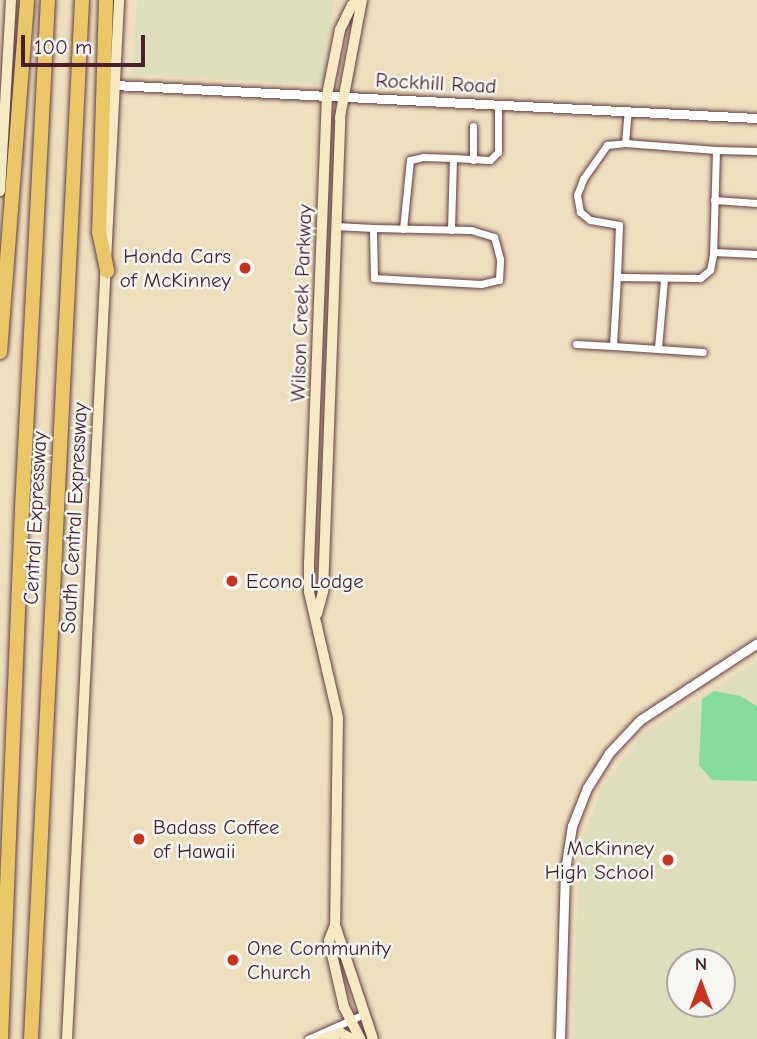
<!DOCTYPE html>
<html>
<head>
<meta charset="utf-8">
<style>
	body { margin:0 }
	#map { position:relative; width:757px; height:1039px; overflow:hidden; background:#eedebe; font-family:"Comic Neue",sans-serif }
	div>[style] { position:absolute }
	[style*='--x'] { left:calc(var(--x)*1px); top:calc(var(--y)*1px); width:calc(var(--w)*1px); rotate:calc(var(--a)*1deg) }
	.built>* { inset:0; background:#dddebc }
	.green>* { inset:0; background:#86db9e }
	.roads { filter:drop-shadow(0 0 2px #633c41) drop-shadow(0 0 2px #633c41) }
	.minor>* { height:7px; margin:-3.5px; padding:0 3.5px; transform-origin:3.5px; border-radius:3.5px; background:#fff }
	.tertiary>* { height:9px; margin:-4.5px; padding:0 4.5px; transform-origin:4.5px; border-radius:4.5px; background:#fff }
	.secondary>* { height:10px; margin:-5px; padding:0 5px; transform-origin:5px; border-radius:5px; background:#f6e9c3 }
	.motorway>* { height:14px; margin:-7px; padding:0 7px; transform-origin:7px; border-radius:7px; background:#e9c769 }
	.dots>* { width:19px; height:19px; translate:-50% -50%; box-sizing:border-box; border:4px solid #f6f6f2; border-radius:50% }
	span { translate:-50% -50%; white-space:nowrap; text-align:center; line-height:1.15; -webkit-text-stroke:5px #f6f6f2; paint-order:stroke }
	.street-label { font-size:21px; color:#4a1f2b }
	.poi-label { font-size:21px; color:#4a1f2b }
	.right { translate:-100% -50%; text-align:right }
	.left { translate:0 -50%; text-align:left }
	.north { position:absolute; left:666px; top:948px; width:70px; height:70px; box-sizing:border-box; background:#f6f6f2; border:2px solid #b1a0a2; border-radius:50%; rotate:0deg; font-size:19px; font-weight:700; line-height:28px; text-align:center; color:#4a1f2b }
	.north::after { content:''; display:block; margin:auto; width:24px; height:32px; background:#c8321e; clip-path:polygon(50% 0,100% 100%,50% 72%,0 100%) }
	.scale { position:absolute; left:21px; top:35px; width:124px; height:32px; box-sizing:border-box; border:4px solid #4a1f2b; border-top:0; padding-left:9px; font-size:21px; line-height:24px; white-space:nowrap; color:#4a1f2b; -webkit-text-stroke:5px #f6f6f2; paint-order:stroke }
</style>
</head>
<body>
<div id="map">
	<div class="built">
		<div style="clip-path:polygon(137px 0,333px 0,326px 85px,132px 74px)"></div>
		<div style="clip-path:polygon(evenodd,757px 661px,757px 1039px,572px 1039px,580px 849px,602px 787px,645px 733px,757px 661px,680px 962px,722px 962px,722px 1004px,680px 1004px,680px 962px)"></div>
	</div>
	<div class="green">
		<div style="clip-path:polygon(714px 691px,740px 696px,757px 706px,757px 781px,712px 780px,699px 765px,702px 699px)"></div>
	</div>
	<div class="roads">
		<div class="minor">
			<div style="--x:473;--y:126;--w:34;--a:90"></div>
			<div style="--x:625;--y:143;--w:91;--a:4.4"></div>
			<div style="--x:716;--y:150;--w:105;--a:91.6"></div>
			<div style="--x:713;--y:255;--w:15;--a:101"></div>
			<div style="--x:710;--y:270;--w:13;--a:141"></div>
			<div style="--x:700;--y:278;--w:83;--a:-179.3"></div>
			<div style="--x:617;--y:277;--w:52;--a:-87.8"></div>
			<div style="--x:619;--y:225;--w:29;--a:-170"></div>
			<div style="--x:590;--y:220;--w:13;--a:-141"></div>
			<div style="--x:580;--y:212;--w:17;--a:-100"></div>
			<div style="--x:577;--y:195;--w:17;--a:-69"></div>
			<div style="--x:583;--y:179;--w:42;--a:-54.8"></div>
			<div style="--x:607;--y:145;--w:18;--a:-6"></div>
			<div style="--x:625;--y:143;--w:32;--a:-85"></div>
			<div style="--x:716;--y:150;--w:41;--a:1.4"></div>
			<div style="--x:453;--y:158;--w:37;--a:3"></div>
			<div style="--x:490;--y:160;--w:11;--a:-45"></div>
			<div style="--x:498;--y:152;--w:48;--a:-90"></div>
			<div style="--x:714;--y:200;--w:43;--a:4"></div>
			<div style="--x:335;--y:226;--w:38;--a:3"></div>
			<div style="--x:373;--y:228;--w:50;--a:88.9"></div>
			<div style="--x:374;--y:278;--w:107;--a:3.2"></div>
			<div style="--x:481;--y:284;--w:18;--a:-13"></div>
			<div style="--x:499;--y:280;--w:21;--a:-87"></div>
			<div style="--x:500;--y:259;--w:23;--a:-105"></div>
			<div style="--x:494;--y:237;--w:24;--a:-163"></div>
			<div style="--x:471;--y:230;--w:98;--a:-178.8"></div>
			<div style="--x:403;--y:229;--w:69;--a:-84.2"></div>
			<div style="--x:410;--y:160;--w:13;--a:-13"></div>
			<div style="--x:423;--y:157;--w:30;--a:2"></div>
			<div style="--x:453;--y:158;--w:72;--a:91.6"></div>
			<div style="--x:713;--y:252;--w:44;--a:2.6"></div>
			<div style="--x:576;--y:344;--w:37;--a:3"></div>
			<div style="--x:613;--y:346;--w:69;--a:-86.7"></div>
			<div style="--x:613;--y:346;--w:90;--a:3.8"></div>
			<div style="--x:658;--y:348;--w:68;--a:-85"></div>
			<div style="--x:308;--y:1039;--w:59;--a:-24"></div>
		</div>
		<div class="tertiary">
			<div style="--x:114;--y:85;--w:644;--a:2.94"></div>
			<div style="--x:560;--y:1039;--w:169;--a:-88.3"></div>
			<div style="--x:565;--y:870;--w:45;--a:-81"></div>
			<div style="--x:572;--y:826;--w:41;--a:-68.5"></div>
			<div style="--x:587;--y:788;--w:41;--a:-57.8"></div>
			<div style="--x:609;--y:753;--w:45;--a:-46.8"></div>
			<div style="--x:640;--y:720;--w:140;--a:-33.3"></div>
		</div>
		<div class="secondary">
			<div style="--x:359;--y:0;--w:9;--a:144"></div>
			<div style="--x:352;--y:5;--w:28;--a:116"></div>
			<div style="--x:340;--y:30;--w:66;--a:101.3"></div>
			<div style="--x:327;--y:95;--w:468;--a:92.2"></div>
			<div style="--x:309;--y:563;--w:29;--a:90"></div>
			<div style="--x:309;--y:592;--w:129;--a:77"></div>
			<div style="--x:338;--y:718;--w:207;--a:90.8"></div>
			<div style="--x:335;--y:925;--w:17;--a:111"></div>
			<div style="--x:329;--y:941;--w:68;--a:77.2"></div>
			<div style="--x:344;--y:1007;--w:36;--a:63"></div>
			<div style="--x:0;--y:191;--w:191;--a:-86.7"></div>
			<div style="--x:317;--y:614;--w:24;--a:-75"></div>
			<div style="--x:323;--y:591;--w:474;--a:-87.9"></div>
			<div style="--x:340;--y:117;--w:119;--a:-79.4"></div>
			<div style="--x:335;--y:925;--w:120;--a:71.6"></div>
			<div style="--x:67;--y:1039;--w:1040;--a:-87.13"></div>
			<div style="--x:321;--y:1039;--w:21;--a:-17"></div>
			<div style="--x:341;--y:1033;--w:13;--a:29"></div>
		</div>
		<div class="motorway">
			<div style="--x:106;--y:0;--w:232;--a:91.7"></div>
			<div style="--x:99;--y:232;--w:40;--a:78"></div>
			<div style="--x:0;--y:352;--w:353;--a:-85.6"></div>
			<div style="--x:1;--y:1039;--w:530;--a:-87.73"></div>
			<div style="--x:22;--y:509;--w:510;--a:-87.08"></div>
			<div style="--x:31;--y:1039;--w:1040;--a:-87.19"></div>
		</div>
	</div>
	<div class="dots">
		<div style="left:245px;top:268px;background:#c8321e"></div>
		<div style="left:232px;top:581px;background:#c8321e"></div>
		<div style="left:139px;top:839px;background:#c8321e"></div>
		<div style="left:668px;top:860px;background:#c8321e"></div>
		<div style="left:233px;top:960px;background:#c8321e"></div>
	</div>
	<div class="street-label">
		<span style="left:436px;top:83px;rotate:3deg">Rockhill Road</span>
		<span style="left:301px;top:303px;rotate:-88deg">Wilson Creek Parkway</span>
		<span style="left:35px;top:518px;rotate:-87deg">Central Expressway</span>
		<span style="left:74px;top:518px;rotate:-87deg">South Central Expressway</span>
	</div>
	<div class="poi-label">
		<span class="right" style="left:231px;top:268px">Honda Cars<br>of McKinney</span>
		<span class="left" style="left:246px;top:581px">Econo Lodge</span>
		<span class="left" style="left:153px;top:839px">Badass Coffee<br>of Hawaii</span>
		<span class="right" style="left:654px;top:860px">McKinney<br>High School</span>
		<span class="left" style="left:247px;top:960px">One Community<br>Church</span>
	</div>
	<div class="north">N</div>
	<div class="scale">100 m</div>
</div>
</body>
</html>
